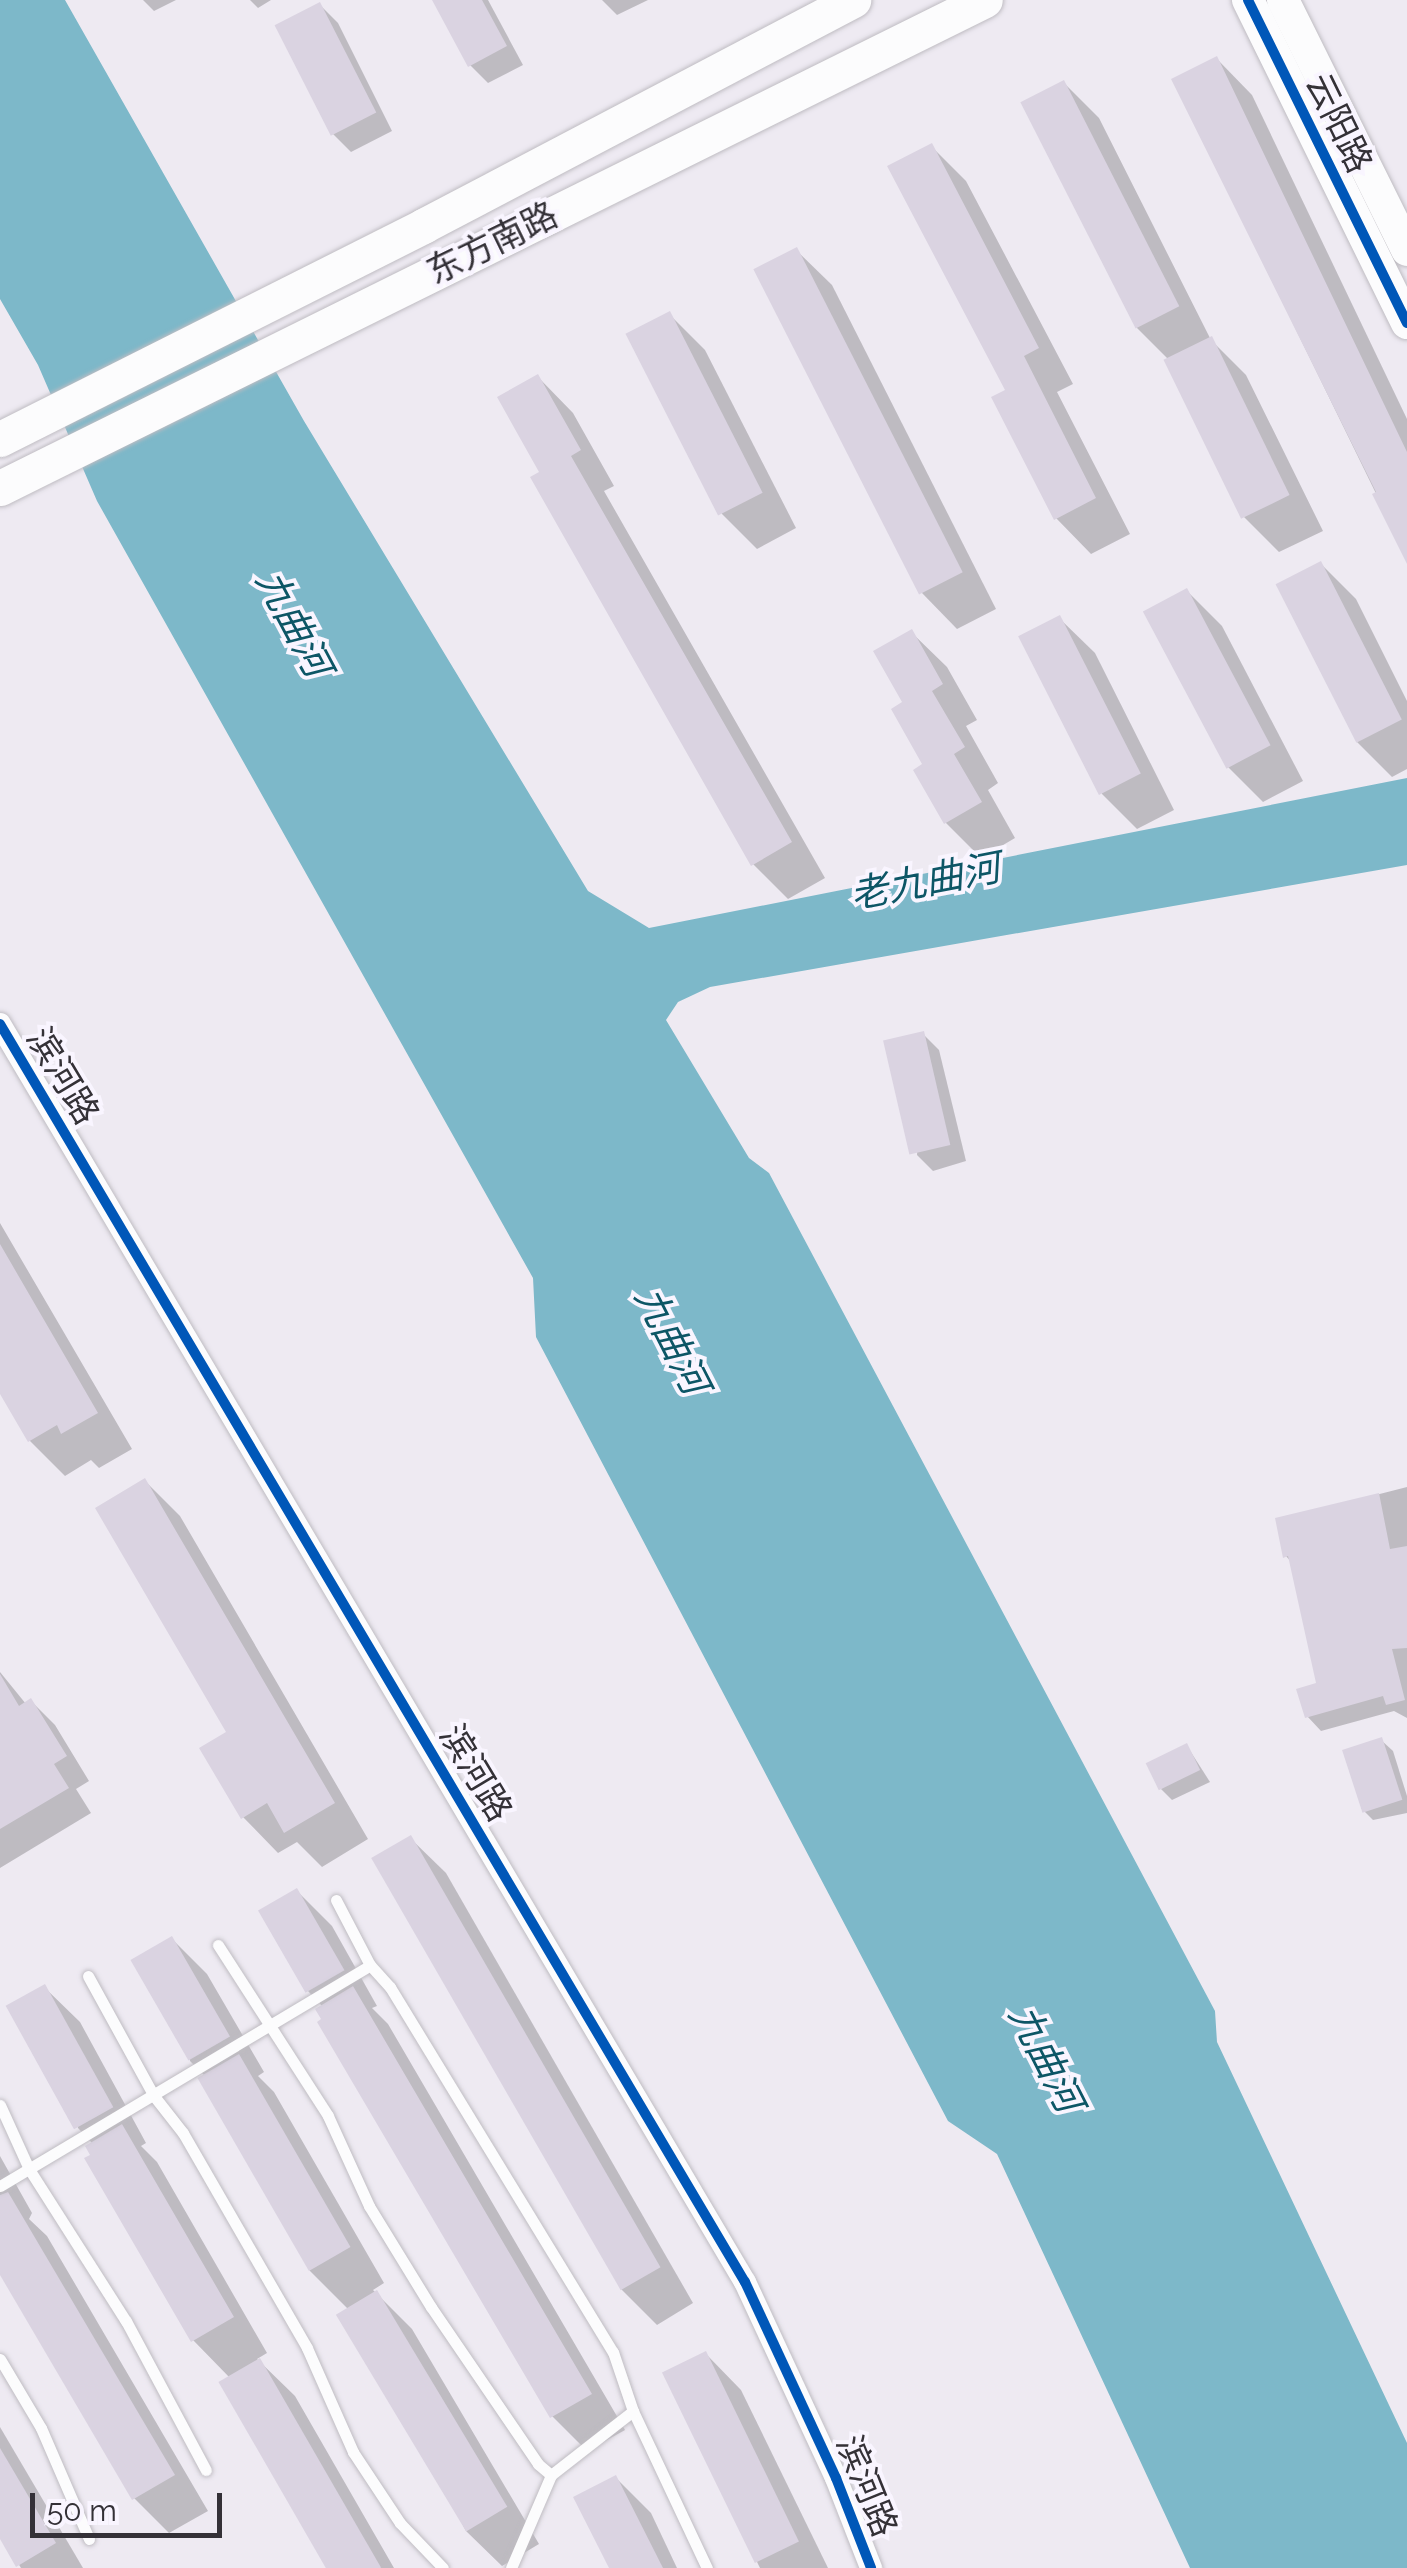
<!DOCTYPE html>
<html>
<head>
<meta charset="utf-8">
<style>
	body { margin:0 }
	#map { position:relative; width:1407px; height:2568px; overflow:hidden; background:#eeeaf2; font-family:Raleway,"Noto Sans SC",sans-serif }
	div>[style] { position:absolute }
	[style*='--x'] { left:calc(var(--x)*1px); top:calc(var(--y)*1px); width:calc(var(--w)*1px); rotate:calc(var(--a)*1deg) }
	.water>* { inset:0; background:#7db8c9 }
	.shadow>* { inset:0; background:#0003 }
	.building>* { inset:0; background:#dad3e1; transform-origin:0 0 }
	.roads { filter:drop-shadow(0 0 2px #bfbcc2) drop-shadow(0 0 2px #bfbcc2) }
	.lane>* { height:11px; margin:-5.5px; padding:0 5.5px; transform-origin:5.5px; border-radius:5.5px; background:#fcfcfd }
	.street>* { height:22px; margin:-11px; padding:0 11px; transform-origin:11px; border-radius:11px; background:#fcfcfd }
	.secondary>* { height:32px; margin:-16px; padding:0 16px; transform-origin:16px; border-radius:16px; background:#fcfcfd }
	.primary>* { height:35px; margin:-17.5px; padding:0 17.5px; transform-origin:17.5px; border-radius:17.5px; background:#fcfcfd }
	.cycleway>* { height:10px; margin:-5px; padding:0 5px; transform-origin:5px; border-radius:5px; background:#0057b8 }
	span { translate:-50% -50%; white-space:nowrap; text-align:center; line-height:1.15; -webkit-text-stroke:8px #f9f5ff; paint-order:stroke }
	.street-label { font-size:35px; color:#343137 }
	.water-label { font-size:38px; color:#0d5666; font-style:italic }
	.scale { position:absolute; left:30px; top:2493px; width:192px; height:45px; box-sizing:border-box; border:5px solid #343137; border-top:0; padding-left:12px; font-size:30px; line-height:35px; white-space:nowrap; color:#343137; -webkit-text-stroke:8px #f9f5ff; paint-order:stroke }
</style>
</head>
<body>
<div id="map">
	<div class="water">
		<div style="clip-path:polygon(0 0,65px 0,304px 421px,588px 891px,649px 928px,1407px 778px,1407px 865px,710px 987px,678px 1002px,666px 1020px,749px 1158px,769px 1173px,1215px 2011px,1217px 2042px,1407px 2443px,1407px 2568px,1190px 2568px,997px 2154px,948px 2121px,536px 1337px,533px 1278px,97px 501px,38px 365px,0 299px)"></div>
	</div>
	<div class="shadow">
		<div style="clip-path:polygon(143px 0,176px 0,154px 11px)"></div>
		<div style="clip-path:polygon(250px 0,271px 0,258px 8px)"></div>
		<div style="clip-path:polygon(434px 0,488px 0,523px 65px,488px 83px,470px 65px)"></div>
		<div style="clip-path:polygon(602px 0,648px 0,617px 15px)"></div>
		<div style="clip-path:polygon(320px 5px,338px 23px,392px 131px,351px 152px,333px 134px,279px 27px)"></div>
		<div style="clip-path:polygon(1217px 59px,1252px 95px,1407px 419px,1407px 557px,1174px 80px)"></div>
		<div style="clip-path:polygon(1064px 83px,1099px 118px,1211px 340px,1246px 375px,1323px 531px,1279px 552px,1244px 517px,1169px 360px,1137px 328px)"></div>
		<div style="clip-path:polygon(931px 146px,966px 181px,1073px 384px,1057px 392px,1130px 534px,1091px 554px,1056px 518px,1008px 391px)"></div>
		<div style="clip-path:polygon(796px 250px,832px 285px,996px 609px,957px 629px,922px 593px)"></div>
		<div style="clip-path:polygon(669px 314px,705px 350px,796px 528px,757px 549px,722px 514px)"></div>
		<div style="clip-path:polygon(538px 377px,573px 413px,614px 486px,604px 491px,825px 878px,788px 899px,753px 864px,543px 473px)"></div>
		<div style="clip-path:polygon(1321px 564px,1356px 599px,1407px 701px,1407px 769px,1392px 777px,1357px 742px)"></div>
		<div style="clip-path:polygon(1187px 591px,1222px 626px,1303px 781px,1263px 802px,1228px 767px)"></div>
		<div style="clip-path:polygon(1059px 618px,1095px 653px,1174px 810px,1137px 829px,1102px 794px)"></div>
		<div style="clip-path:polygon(911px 632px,947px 667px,977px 720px,966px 726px,998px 783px,988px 790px,1015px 838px,981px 858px,946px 823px,905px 703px)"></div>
		<div style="clip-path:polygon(923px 1034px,939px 1050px,966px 1161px,933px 1171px,917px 1155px)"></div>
		<div style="clip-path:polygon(0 1223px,132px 1449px,99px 1468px,91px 1460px,65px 1476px,30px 1441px,0 1389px)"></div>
		<div style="clip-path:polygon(145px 1481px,180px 1516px,368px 1839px,322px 1867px,297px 1842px,278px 1853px,243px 1817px,229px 1733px)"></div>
		<div style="clip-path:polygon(1407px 1487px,1407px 1718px,1394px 1711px,1321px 1731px,1307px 1716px,1319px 1684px,1292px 1563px,1286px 1556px,1278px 1520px)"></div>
		<div style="clip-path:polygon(0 1672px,26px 1704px,31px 1701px,55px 1725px,89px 1781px,76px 1789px,91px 1813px,0 1868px)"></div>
		<div style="clip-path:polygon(1381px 1740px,1393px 1751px,1407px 1796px,1407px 1813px,1373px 1820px,1361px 1808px)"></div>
		<div style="clip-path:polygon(1187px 1746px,1210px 1782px,1172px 1800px,1161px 1789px)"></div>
		<div style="clip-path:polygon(410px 1838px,446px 1873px,693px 2303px,657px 2325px,621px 2289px)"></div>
		<div style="clip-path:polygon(297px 1891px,332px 1926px,377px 2006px,372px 2008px,388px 2024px,625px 2430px,587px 2451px,552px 2416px,324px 2020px,323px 2007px,308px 1991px)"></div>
		<div style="clip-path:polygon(172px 1939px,207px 1974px,264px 2072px,258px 2076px,274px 2092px,384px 2283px,373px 2290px,412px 2329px,539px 2544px,502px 2566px,466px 2531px,349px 2310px,310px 2271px,201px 2080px,206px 2077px,190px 2061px)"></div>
		<div style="clip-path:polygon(44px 1987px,80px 2022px,146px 2143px,141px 2146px,157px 2162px,267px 2353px,257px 2359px,295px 2396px,394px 2568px,330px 2568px,230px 2378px,193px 2340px,93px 2156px,93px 2144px,78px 2128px)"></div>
		<div style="clip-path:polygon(0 2156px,32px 2213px,29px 2219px,47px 2236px,208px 2511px,169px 2533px,134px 2498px,0 2265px)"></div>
		<div style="clip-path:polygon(706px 2354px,741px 2390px,828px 2568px,760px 2568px,665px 2374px)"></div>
		<div style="clip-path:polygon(0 2427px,83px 2568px,21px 2568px,0 2534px)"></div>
		<div style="clip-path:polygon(616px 2478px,651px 2513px,677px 2568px,611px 2568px)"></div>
	</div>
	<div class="building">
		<div style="clip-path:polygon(432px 0,482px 0,507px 46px,468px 67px)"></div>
		<div style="left:320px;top:2px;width:124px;height:51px;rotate:63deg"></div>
		<div style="clip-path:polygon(1217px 56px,1407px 452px,1407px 564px,1372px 494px,1376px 492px,1171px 79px)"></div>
		<div style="left:1064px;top:80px;width:254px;height:49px;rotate:63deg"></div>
		<div style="clip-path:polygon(932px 143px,1039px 348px,1024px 356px,1096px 498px,1054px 520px,991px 397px,1005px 390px,887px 166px)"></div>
		<div style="left:797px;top:247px;width:365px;height:49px;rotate:63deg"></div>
		<div style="left:670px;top:311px;width:204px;height:50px;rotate:63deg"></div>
		<div style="left:1212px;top:336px;width:177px;height:54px;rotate:64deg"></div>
		<div style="clip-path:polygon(538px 374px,581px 450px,571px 456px,792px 842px,751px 866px,530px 477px,539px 472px,497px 397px)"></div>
		<div style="left:1321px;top:561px;width:178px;height:51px;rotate:63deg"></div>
		<div style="left:1187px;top:588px;width:178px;height:50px;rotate:62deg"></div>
		<div style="left:1060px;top:615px;width:178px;height:47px;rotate:63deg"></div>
		<div style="clip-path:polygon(912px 629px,943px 684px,932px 691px,965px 747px,954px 754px,982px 802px,944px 824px,913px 770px,922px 764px,891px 709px,902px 702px,873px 651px)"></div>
		<div style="left:924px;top:1031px;width:117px;height:42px;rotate:77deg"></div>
		<div style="clip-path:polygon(0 1244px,98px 1413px,61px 1434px,57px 1425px,28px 1442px,0 1394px)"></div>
		<div style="clip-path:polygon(145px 1478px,335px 1803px,284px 1833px,267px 1803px,241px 1819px,199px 1748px,226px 1732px,95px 1508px)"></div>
		<div style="clip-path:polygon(1379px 1493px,1390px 1549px,1407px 1546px,1407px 1648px,1392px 1649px,1405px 1700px,1386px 1705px,1383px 1696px,1305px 1718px,1296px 1689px,1316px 1683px,1288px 1556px,1283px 1558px,1275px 1518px)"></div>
		<div style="clip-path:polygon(0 1674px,19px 1706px,31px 1698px,67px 1756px,54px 1764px,69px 1788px,0 1829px)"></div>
		<div style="left:1382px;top:1737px;width:66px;height:42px;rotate:72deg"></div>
		<div style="left:1187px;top:1743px;width:30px;height:46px;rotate:64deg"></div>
		<div style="left:411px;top:1835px;width:499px;height:46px;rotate:60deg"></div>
		<div style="left:297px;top:1888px;width:95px;height:45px;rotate:60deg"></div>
		<div style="left:172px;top:1936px;width:116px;height:48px;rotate:60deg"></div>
		<div style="left:45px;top:1984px;width:141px;height:45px;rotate:61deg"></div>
		<div style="clip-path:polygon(353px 1986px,592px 2394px,550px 2418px,317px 2022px,321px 2019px,315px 2009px)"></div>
		<div style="left:239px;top:2054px;width:223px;height:48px;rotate:60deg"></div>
		<div style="clip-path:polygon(122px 2124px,234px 2317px,191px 2342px,84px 2158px,90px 2155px,85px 2146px)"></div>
		<div style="clip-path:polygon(8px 2192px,175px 2475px,132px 2500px,0 2275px,0 2195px)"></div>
		<div style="left:377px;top:2290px;width:253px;height:48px;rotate:59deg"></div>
		<div style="left:706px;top:2351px;width:212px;height:49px;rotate:64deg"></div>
		<div style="left:260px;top:2358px;width:242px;height:48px;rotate:60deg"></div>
		<div style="clip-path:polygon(0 2448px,56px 2543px,16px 2567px,0 2539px)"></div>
		<div style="clip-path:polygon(616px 2475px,663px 2568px,609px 2568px,573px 2497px)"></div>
	</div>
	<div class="roads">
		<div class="lane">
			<div style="--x:336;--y:1900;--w:73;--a:62.4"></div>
			<div style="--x:370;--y:1965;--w:30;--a:48"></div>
			<div style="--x:390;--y:1987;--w:428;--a:58.6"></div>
			<div style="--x:613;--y:2352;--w:62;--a:71.3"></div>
			<div style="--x:633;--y:2411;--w:174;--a:64.8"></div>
			<div style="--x:218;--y:1945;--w:203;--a:57.2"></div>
			<div style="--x:328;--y:2116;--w:99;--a:65.5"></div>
			<div style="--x:369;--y:2206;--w:119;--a:58.5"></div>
			<div style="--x:431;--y:2307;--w:190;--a:55.7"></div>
			<div style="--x:538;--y:2464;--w:17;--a:40"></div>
			<div style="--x:88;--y:1976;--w:137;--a:61.2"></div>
			<div style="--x:154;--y:2096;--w:47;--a:51.9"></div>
			<div style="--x:183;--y:2133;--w:248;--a:60"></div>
			<div style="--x:307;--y:2348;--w:114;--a:66.1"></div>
			<div style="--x:353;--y:2452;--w:85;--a:56.5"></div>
			<div style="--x:400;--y:2523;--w:62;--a:46.3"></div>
			<div style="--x:0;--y:2105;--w:70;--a:65.6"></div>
			<div style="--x:29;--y:2169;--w:180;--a:57.5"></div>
			<div style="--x:126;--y:2321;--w:169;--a:61.8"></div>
			<div style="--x:0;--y:2186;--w:431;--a:-30.8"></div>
			<div style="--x:0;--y:2359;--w:80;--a:59.3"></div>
			<div style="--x:41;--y:2428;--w:121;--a:66.6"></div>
			<div style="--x:511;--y:2568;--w:101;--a:-66.7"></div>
			<div style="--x:551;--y:2475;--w:104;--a:-38"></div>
		</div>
		<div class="street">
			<div style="--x:0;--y:1024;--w:1462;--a:59.37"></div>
			<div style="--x:745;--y:2282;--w:216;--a:65.1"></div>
			<div style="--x:836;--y:2478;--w:97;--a:68.7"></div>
		</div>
		<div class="secondary">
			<div style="--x:1248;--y:0;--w:360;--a:63.8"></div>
			<div style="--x:1283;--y:0;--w:279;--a:63.6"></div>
		</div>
		<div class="primary">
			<div style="--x:0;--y:439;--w:474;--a:-26.7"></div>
			<div style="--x:423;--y:226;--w:486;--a:-27.7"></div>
			<div style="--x:0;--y:488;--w:1099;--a:-26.36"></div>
		</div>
	</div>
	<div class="cycleway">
		<div style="--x:1248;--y:0;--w:360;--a:63.8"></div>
		<div style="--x:0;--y:1024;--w:1462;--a:59.37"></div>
		<div style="--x:745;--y:2282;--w:216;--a:65.1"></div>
		<div style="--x:836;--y:2478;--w:97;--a:68.7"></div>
	</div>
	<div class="street-label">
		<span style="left:1339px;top:123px;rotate:64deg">云阳路</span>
		<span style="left:492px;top:243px;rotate:-26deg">东方南路</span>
		<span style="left:63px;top:1076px;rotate:59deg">滨河路</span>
		<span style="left:476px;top:1773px;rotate:59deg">滨河路</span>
		<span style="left:867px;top:2486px;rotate:68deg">滨河路</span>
	</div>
	<div class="water-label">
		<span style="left:294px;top:623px;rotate:62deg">九曲河</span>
		<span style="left:925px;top:881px;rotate:-11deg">老九曲河</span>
		<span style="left:672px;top:1340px;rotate:63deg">九曲河</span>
		<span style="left:1046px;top:2058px;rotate:63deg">九曲河</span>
	</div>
	<div class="scale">50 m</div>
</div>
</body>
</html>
